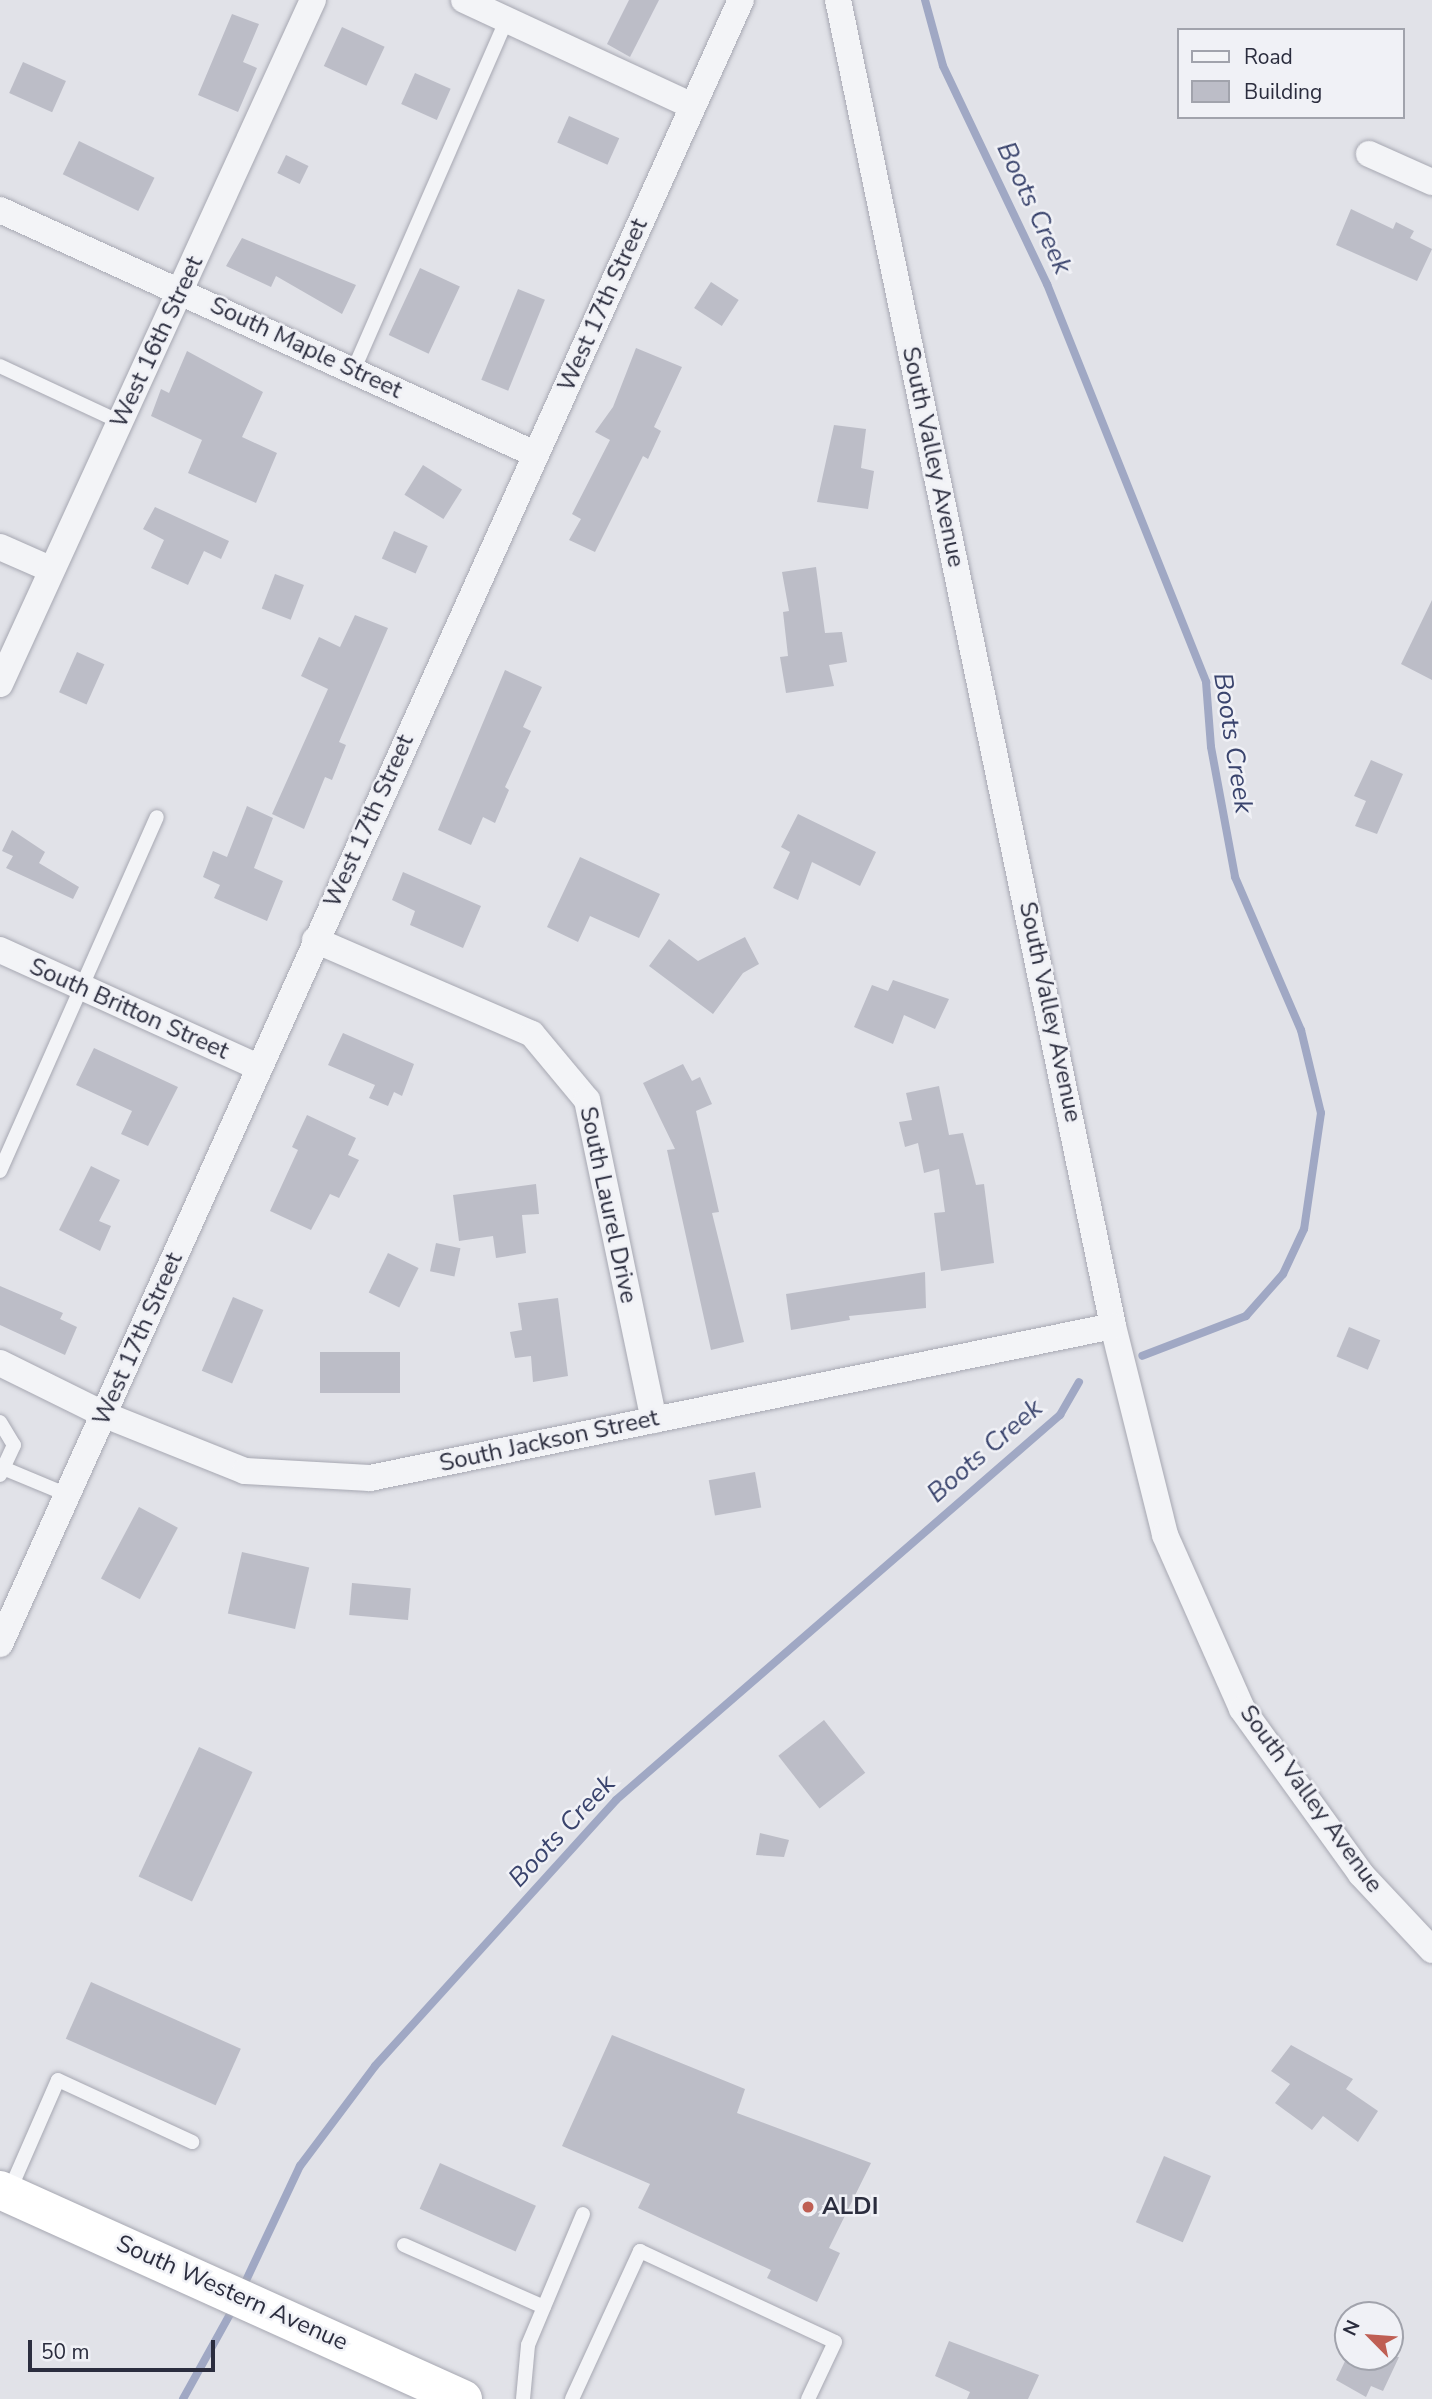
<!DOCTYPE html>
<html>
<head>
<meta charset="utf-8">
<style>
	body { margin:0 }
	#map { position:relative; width:1432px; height:2399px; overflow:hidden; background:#e1e2e8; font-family:"Nunito Sans",sans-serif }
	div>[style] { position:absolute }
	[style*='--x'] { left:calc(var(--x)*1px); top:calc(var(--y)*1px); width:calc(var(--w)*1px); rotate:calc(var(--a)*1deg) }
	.stream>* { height:8px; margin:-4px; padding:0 4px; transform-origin:4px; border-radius:4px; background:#a0a8c4 }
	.building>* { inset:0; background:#bcbdc7; transform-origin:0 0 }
	.roads { filter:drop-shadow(0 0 2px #a7a8b2) drop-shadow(0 0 2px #a7a8b2) }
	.lane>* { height:14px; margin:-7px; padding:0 7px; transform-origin:7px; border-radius:7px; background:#f3f4f7 }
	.street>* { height:26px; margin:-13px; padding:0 13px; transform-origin:13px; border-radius:13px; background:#f3f4f7 }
	.highway>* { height:38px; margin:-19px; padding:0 19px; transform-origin:19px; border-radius:19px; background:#fff }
	.dots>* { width:19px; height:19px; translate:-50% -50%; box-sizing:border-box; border:4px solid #f0f1f6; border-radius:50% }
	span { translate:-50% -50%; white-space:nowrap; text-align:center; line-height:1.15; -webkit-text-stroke:5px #f0f1f6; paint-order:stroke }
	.street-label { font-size:24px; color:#2b2d3e }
	.poi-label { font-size:24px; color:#2b2d3e; font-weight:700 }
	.left { translate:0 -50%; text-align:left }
	.water-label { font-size:26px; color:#3a446d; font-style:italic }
	.legend { position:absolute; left:1177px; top:28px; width:228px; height:91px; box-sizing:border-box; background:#f0f1f6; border:2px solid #a1a3ac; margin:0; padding:9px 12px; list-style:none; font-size:21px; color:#2b2d3e }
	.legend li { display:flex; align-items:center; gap:14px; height:35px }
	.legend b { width:35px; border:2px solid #a1a3ac }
	.north { position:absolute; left:1334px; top:2301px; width:70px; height:70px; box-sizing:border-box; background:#f0f1f6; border:2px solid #a1a3ac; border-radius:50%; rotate:295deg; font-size:19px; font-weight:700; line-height:28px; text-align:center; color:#2b2d3e }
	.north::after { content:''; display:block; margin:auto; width:24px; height:32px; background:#bf5f54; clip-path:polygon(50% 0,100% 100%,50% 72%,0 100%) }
	.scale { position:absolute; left:28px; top:2340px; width:187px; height:32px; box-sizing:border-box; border:4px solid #2b2d3e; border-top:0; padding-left:9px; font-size:21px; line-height:24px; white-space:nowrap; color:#2b2d3e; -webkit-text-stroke:5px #f0f1f6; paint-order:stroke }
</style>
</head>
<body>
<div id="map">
	<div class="stream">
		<div style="--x:925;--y:0;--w:68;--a:74.7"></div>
		<div style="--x:943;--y:66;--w:242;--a:64.5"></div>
		<div style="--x:1047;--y:284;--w:429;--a:68.2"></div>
		<div style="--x:1206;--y:682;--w:65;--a:85.6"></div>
		<div style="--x:1211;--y:747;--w:132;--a:79.5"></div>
		<div style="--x:1235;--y:877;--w:167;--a:66.7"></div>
		<div style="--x:1301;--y:1030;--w:85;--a:76.5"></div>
		<div style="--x:1321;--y:1113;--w:117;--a:98.3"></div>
		<div style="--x:1304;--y:1229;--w:50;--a:115"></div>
		<div style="--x:1283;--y:1274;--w:56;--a:131.4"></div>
		<div style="--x:1246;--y:1316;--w:111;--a:159"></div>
		<div style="--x:242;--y:2289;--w:136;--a:-64.8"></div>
		<div style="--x:300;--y:2166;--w:125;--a:-53.1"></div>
		<div style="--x:375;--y:2066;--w:359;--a:-47.8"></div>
		<div style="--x:616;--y:1800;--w:588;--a:-40.93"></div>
		<div style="--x:1060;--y:1415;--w:38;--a:-60"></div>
		<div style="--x:183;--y:2399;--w:105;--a:-61"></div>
	</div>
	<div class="building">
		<div style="clip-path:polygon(629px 0,659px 0,630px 57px,607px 44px)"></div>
		<div style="clip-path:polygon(232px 14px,259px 24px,243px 62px,257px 68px,238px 112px,198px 95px)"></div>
		<div style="left:342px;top:27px;width:47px;height:43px;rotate:25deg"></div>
		<div style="left:23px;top:62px;width:47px;height:34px;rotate:24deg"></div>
		<div style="left:415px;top:73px;width:39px;height:34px;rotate:24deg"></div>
		<div style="left:569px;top:116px;width:55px;height:29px;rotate:24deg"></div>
		<div style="left:79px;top:141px;width:84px;height:37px;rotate:26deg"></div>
		<div style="left:286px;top:155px;width:25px;height:20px;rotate:26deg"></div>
		<div style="clip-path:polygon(1351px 209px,1393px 229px,1396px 222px,1414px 231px,1410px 238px,1432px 249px,1417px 281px,1336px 245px)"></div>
		<div style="clip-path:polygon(242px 238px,356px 285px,342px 314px,276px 276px,271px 287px,226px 266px)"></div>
		<div style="left:420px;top:268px;width:44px;height:74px;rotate:25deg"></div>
		<div style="left:711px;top:282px;width:33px;height:31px;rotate:33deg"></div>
		<div style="left:518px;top:289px;width:29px;height:98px;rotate:22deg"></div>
		<div style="clip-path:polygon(636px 348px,682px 367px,654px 427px,661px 431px,648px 459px,643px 456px,595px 552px,569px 540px,581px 519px,572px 514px,610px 440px,595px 432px,613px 407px)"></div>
		<div style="clip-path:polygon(187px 351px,263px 392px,242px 437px,277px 453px,256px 503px,188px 473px,202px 440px,151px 416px,161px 389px,169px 393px)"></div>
		<div style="clip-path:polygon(834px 425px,866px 429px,861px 468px,874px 471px,868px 509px,817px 502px)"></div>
		<div style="left:423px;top:465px;width:46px;height:35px;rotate:32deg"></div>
		<div style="clip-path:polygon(155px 507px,229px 541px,221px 559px,204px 551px,188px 585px,151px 568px,164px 540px,143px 529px)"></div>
		<div style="left:394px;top:531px;width:37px;height:30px;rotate:24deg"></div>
		<div style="clip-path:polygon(816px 567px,825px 633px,842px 632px,847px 662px,829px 665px,834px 686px,786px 693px,780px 657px,788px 656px,783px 612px,789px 611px,782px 572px)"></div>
		<div style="left:275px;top:574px;width:31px;height:37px;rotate:21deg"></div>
		<div style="clip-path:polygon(1432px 600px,1432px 680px,1401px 664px)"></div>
		<div style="clip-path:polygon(355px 615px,388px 628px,339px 742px,346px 745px,332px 780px,325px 777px,304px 829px,272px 814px,328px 689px,301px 676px,319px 637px,340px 647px)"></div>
		<div style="left:77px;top:652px;width:30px;height:44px;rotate:24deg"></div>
		<div style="clip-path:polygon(505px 670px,542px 687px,523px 727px,531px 731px,505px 787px,509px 790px,495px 823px,483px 817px,471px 845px,438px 830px)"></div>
		<div style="clip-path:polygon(1371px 760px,1403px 774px,1377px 834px,1355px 826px,1366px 801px,1354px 796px)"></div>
		<div style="clip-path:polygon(247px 806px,273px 818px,254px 868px,283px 881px,267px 921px,214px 898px,220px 885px,203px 877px,213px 851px,227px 857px)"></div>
		<div style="clip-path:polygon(798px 814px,876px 852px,860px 886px,812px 862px,798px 900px,773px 888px,790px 852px,781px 847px)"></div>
		<div style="clip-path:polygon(12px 830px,45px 852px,39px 863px,79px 887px,73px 899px,6px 868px,13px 856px,2px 851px)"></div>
		<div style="clip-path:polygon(580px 857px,660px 894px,639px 938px,590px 916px,578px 942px,547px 927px)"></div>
		<div style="clip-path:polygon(403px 872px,481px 906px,463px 948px,410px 925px,415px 911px,392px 900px)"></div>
		<div style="clip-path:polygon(745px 937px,759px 964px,743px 973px,713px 1014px,649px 966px,669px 939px,698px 961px)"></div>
		<div style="clip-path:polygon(893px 980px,949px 999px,935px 1029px,904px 1015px,893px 1044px,854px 1027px,872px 985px,888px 991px)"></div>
		<div style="clip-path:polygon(343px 1033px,414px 1064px,402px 1096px,394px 1092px,388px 1106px,369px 1098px,375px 1085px,328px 1065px)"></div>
		<div style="clip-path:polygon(94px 1048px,178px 1087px,148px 1146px,121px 1134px,132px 1111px,76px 1085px)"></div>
		<div style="clip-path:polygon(683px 1064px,692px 1081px,700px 1077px,712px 1104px,696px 1111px,719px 1212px,712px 1213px,744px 1342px,711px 1350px,667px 1150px,675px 1149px,643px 1083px)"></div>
		<div style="clip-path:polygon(939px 1086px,949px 1135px,963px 1133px,976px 1185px,984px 1184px,994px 1263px,941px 1271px,934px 1213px,945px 1212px,939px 1169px,924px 1173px,918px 1143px,905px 1147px,899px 1122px,912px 1120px,906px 1093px)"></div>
		<div style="clip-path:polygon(307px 1115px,356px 1138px,348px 1155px,359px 1160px,339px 1198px,330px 1194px,311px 1230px,270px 1211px,298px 1150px,292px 1147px)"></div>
		<div style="clip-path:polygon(91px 1166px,120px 1180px,99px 1221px,111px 1226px,100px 1251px,59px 1230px)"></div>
		<div style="clip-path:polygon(536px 1184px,539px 1214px,522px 1215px,526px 1253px,496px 1258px,493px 1236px,459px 1241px,453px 1195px)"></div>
		<div style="left:436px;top:1243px;width:25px;height:29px;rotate:12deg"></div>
		<div style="left:388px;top:1253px;width:34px;height:44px;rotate:26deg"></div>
		<div style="clip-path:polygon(925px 1272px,926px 1308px,849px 1316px,850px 1320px,791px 1330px,786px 1294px)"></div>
		<div style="clip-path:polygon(0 1286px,63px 1313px,60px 1319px,77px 1327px,65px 1355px,0 1325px)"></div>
		<div style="left:233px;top:1297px;width:33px;height:80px;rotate:23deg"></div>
		<div style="clip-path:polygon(558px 1298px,568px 1376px,533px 1382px,531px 1356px,515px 1358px,510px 1332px,522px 1330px,518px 1303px)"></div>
		<div style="left:1349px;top:1327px;width:34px;height:32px;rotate:23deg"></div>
		<div style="left:320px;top:1352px;width:80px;height:41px"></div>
		<div style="left:755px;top:1472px;width:36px;height:47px;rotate:80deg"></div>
		<div style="left:139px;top:1507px;width:44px;height:81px;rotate:28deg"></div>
		<div style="left:242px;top:1552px;width:69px;height:63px;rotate:13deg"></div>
		<div style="left:352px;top:1583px;width:59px;height:32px;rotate:5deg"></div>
		<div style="left:824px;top:1720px;width:67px;height:58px;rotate:52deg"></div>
		<div style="left:199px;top:1747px;width:59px;height:143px;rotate:25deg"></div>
		<div style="clip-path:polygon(760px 1833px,789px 1840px,784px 1857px,756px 1855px)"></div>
		<div style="left:91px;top:1982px;width:164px;height:62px;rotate:24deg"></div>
		<div style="clip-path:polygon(612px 2035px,745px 2089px,737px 2113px,871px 2163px,829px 2248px,840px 2253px,817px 2302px,767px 2278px,771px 2270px,638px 2208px,650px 2184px,562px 2146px)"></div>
		<div style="clip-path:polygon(1291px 2045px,1353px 2079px,1346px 2089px,1378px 2111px,1358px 2142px,1323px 2116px,1312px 2130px,1275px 2103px,1290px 2084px,1271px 2071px)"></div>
		<div style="left:1164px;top:2156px;width:51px;height:72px;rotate:23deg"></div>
		<div style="left:440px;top:2163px;width:105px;height:50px;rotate:24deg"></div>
		<div style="clip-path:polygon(949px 2341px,1039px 2375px,1028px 2399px,967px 2399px,970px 2392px,935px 2376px)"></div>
		<div style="clip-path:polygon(1347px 2357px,1399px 2357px,1383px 2391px,1371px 2386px,1366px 2397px,1336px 2380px)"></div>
	</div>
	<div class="roads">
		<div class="lane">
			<div style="--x:0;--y:366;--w:132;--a:25"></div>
			<div style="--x:354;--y:369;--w:383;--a:-66.4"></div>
			<div style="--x:0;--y:1171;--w:387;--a:-66.1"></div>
			<div style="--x:0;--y:1422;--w:27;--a:59"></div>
			<div style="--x:14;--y:1445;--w:33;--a:115"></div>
			<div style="--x:3;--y:1468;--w:70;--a:22.6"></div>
			<div style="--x:9;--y:2192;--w:122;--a:-66.4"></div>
			<div style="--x:58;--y:2080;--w:148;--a:24.8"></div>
			<div style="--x:404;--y:2245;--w:153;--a:23.9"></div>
			<div style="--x:523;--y:2399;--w:54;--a:-84.7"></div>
			<div style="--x:528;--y:2345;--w:142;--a:-67.2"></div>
			<div style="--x:572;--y:2399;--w:163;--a:-65.3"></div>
			<div style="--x:640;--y:2251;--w:215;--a:25"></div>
			<div style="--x:835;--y:2342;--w:63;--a:115.3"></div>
		</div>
		<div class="street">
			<div style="--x:464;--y:0;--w:251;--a:24.9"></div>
			<div style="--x:838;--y:0;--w:1354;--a:78.28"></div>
			<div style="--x:1113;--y:1326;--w:215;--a:76"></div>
			<div style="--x:1165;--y:1535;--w:190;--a:66.1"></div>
			<div style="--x:1242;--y:1709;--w:203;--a:54.2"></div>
			<div style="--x:1361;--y:1874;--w:104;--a:46.9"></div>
			<div style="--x:1369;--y:154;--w:69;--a:24"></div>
			<div style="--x:0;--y:210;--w:588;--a:24.52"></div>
			<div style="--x:0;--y:547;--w:55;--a:23.7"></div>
			<div style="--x:0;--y:684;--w:752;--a:-65.41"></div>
			<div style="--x:315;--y:940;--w:236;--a:23.4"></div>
			<div style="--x:532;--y:1034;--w:86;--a:50.2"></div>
			<div style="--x:587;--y:1100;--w:327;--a:78.2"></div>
			<div style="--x:0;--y:950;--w:283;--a:24.4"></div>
			<div style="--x:0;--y:1363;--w:117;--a:26.3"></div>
			<div style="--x:105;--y:1415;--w:151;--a:21.8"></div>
			<div style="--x:245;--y:1471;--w:125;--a:3.2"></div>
			<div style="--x:370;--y:1478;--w:758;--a:-11.56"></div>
			<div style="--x:0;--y:1644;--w:1803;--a:-65.74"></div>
		</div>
		<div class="highway">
			<div style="--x:0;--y:2190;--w:508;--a:24.29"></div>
		</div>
	</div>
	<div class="dots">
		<div style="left:808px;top:2207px;background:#bf5f54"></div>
	</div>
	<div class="street-label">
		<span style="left:603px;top:305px;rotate:-66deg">West 17th Street</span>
		<span style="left:157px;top:342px;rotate:-65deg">West 16th Street</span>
		<span style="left:306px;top:348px;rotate:25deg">South Maple Street</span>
		<span style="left:933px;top:457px;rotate:78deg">South Valley Avenue</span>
		<span style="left:369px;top:821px;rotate:-66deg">West 17th Street</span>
		<span style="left:129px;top:1009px;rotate:24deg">South Britton Street</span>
		<span style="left:1050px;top:1012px;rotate:78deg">South Valley Avenue</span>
		<span style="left:608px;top:1205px;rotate:78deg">South Laurel Drive</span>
		<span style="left:138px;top:1339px;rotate:-66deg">West 17th Street</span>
		<span style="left:549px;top:1441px;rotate:-12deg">South Jackson Street</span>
		<span style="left:1311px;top:1799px;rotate:54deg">South Valley Avenue</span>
		<span style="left:232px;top:2293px;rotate:24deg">South Western Avenue</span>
	</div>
	<div class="poi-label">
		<span class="left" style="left:822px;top:2207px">ALDI</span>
	</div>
	<div class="water-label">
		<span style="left:1034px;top:208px;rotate:65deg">Boots Creek</span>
		<span style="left:1233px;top:743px;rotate:81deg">Boots Creek</span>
		<span style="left:985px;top:1451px;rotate:-41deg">Boots Creek</span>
		<span style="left:562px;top:1831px;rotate:-47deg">Boots Creek</span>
	</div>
	<ul class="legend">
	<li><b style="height:9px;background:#f3f4f7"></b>Road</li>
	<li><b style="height:19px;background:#bcbdc7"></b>Building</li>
	</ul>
	<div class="north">N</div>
	<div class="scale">50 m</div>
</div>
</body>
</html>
